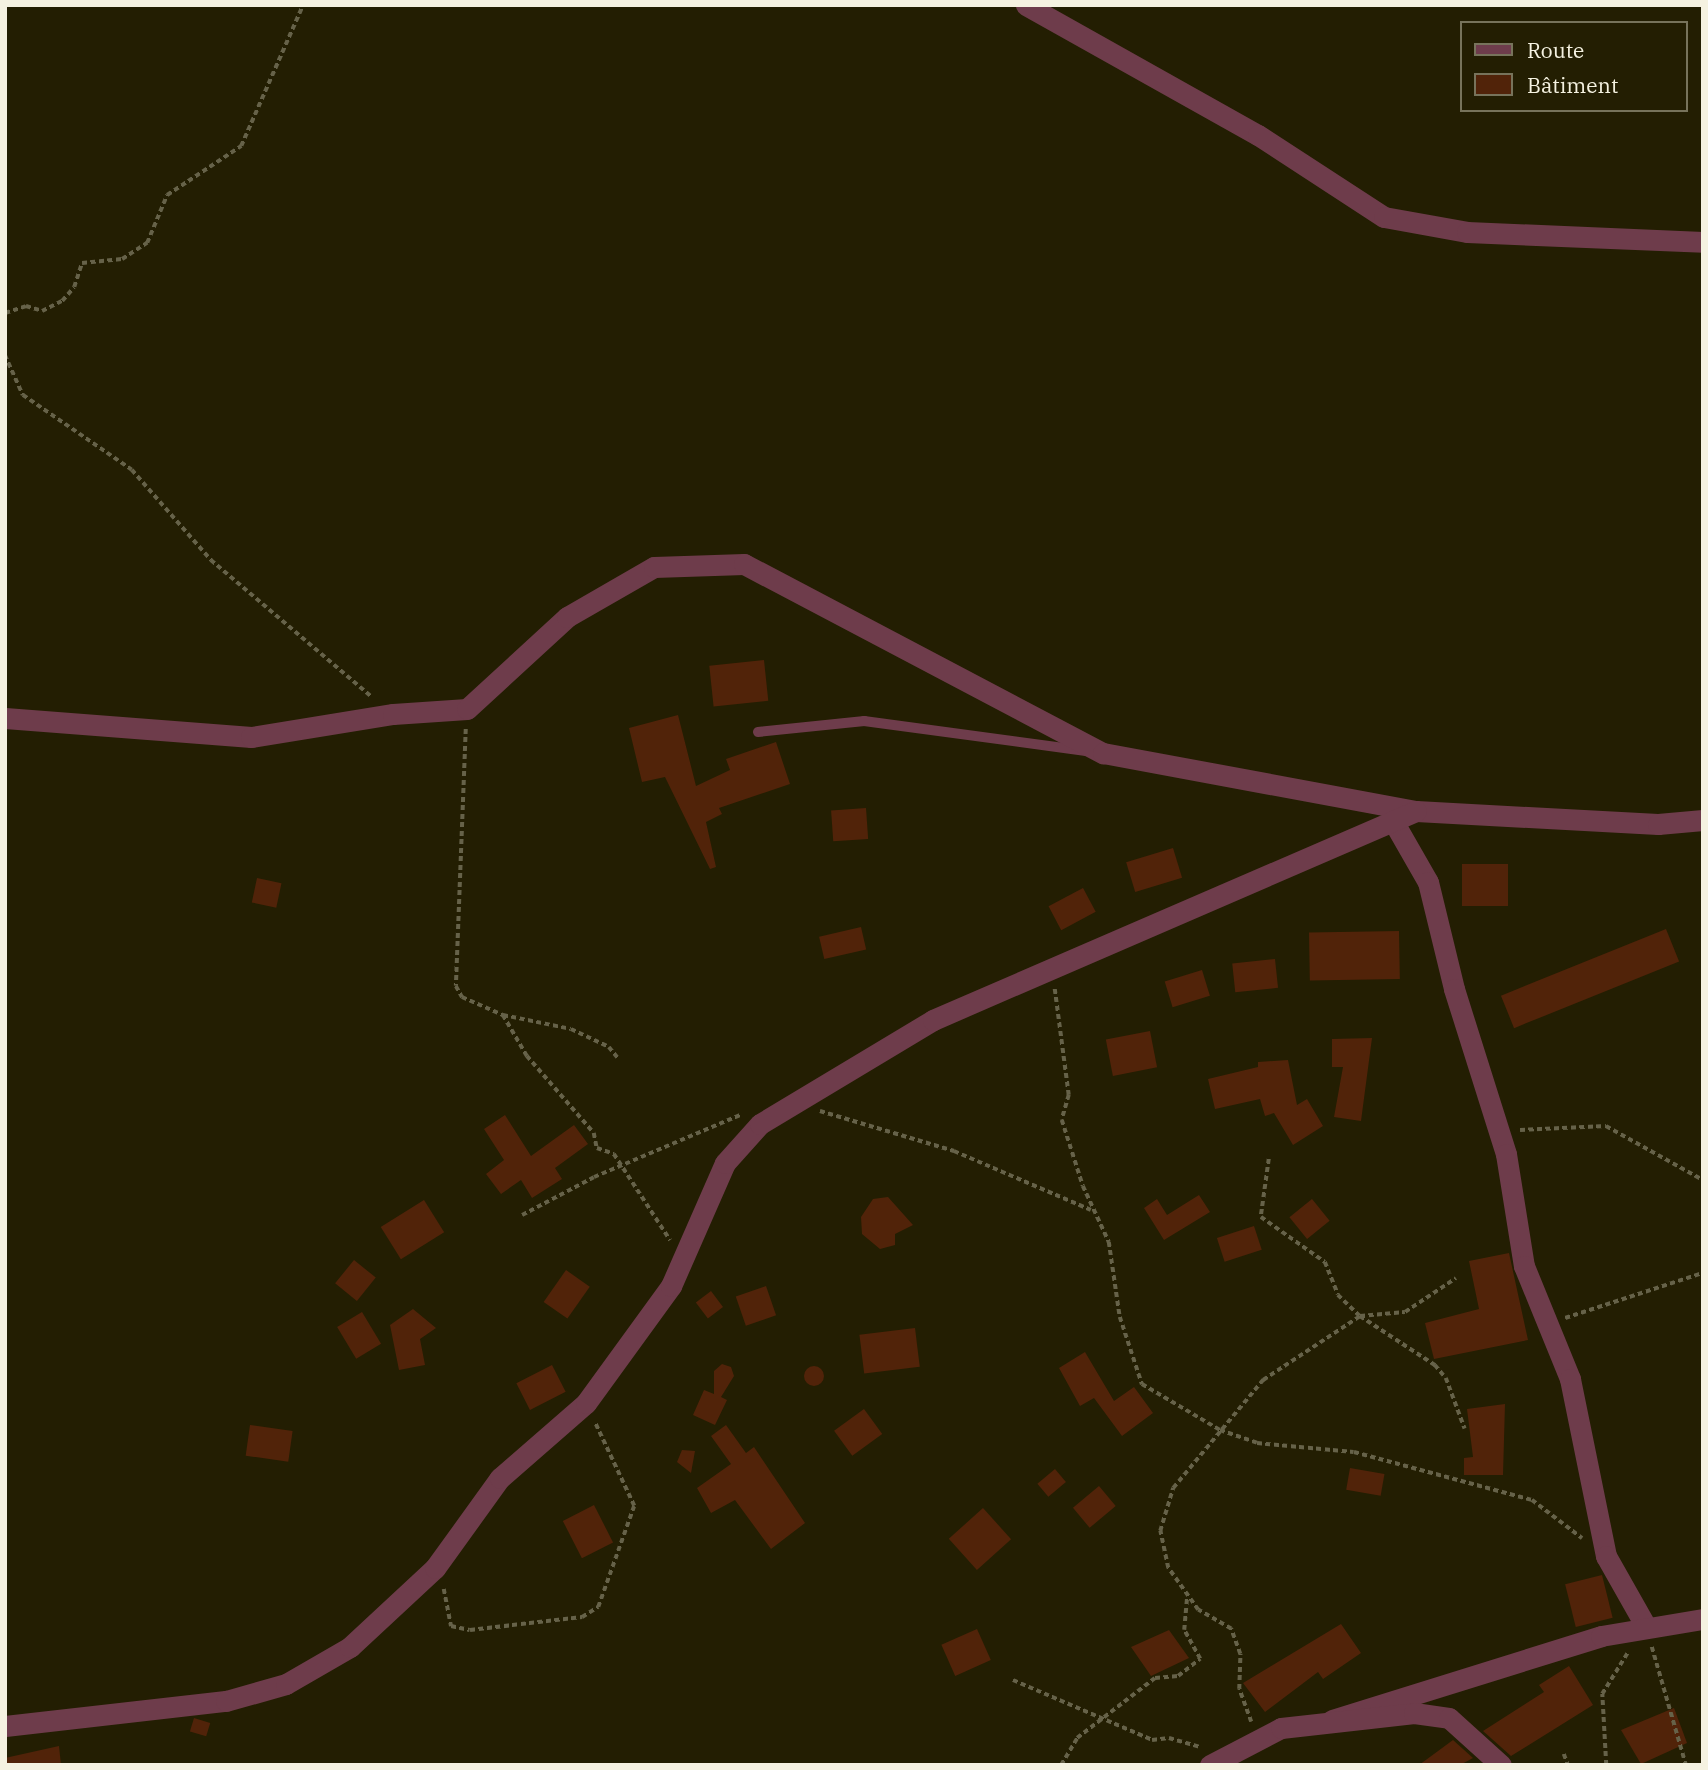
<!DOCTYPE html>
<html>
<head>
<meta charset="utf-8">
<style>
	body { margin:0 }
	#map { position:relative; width:1708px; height:1770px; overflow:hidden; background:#231e02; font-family:"IBM Plex Serif",serif }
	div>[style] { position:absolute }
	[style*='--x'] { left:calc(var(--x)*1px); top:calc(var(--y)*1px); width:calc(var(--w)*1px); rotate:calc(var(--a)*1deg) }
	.building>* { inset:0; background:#512309; transform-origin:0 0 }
	.round { border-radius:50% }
	.path>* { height:3.5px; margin-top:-1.75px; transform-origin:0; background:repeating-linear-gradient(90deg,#666249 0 5px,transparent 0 8.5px) }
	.lane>* { height:10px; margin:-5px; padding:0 5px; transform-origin:5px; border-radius:5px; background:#6e3c4b }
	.street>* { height:21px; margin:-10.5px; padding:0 10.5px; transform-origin:10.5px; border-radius:10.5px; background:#6e3c4b }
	span { translate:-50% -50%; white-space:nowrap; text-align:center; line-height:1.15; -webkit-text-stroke:6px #231e02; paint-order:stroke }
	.frame { position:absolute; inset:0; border:7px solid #f5f2e1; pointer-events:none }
	.legend { position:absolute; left:1460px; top:21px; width:228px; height:91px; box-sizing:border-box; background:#231e02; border:2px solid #77735b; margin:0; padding:9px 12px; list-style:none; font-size:21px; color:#f5f2e1 }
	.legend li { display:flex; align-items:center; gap:14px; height:35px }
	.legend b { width:35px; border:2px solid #77735b }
</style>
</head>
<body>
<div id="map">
	<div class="building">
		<div style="left:764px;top:660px;width:41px;height:55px;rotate:84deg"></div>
		<div style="clip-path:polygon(678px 715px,696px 786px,730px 770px,726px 759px,776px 742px,790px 784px,719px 808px,722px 814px,706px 822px,716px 867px,710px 869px,665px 777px,642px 782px,629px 728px)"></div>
		<div style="left:866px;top:808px;width:31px;height:35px;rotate:86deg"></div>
		<div style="left:1173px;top:848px;width:31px;height:49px;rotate:73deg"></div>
		<div style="left:1462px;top:864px;width:46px;height:42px"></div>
		<div style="left:257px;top:878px;width:25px;height:25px;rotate:12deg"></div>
		<div style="left:1083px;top:888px;width:27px;height:39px;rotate:62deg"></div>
		<div style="left:861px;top:927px;width:23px;height:43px;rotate:77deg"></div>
		<div style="left:1666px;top:929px;width:35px;height:178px;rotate:68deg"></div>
		<div style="left:1399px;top:931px;width:48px;height:90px;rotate:89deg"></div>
		<div style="left:1275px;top:959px;width:29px;height:43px;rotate:84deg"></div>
		<div style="left:1202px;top:970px;width:27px;height:39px;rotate:73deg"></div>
		<div style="left:1150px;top:1031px;width:37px;height:45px;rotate:79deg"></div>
		<div style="clip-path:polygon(1372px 1038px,1361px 1121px,1334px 1117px,1343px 1067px,1332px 1067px,1332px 1039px)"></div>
		<div style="clip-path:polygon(1288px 1060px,1297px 1105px,1307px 1099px,1323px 1126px,1293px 1145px,1274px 1113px,1265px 1116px,1260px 1099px,1215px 1109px,1208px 1079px,1258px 1067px,1258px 1062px)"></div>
		<div style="clip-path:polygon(505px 1115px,531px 1156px,574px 1125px,588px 1144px,555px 1168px,562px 1179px,532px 1198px,521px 1180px,501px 1194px,486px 1174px,504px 1160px,484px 1129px)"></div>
		<div style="clip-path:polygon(1199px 1195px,1210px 1212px,1164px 1240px,1144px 1208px,1157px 1199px,1167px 1215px)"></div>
		<div style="clip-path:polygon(888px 1197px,913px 1225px,895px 1234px,895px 1245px,880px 1249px,862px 1234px,861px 1217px,873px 1199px)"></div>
		<div style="left:1312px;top:1199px;width:28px;height:29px;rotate:51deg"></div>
		<div style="left:424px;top:1200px;width:38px;height:51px;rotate:58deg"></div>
		<div style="left:1254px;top:1226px;width:25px;height:39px;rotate:72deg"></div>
		<div style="clip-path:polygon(1509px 1253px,1528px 1340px,1434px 1359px,1425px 1323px,1479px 1309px,1469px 1261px)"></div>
		<div style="left:354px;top:1260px;width:28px;height:30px;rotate:39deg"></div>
		<div style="left:566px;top:1270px;width:29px;height:39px;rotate:35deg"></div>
		<div style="left:766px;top:1286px;width:31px;height:32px;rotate:71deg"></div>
		<div style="left:711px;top:1291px;width:20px;height:19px;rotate:53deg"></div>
		<div style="clip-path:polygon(413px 1309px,436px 1328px,420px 1339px,425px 1365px,399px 1370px,390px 1325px)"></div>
		<div style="left:362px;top:1312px;width:37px;height:29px;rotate:59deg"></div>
		<div style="left:915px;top:1328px;width:39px;height:56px;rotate:83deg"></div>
		<div style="clip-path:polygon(1085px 1352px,1114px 1401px,1134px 1387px,1153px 1413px,1122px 1436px,1094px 1398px,1080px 1406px,1059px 1368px)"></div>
		<div style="clip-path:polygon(722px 1364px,731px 1367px,734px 1376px,721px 1397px,727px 1400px,715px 1425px,693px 1415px,704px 1390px,714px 1394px,714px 1371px)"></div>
		<div style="left:552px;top:1365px;width:30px;height:40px;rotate:63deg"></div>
		<div class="round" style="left:804px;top:1366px;width:20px;height:20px"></div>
		<div style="clip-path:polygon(1505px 1404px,1503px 1475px,1464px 1475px,1464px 1458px,1473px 1457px,1467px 1409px)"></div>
		<div style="left:864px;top:1409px;width:31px;height:37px;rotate:54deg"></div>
		<div style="left:250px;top:1425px;width:43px;height:31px;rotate:8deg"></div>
		<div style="clip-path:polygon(726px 1425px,746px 1453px,754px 1447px,805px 1523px,771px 1549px,735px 1500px,711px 1513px,697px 1488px,731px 1464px,711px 1436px)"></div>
		<div style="clip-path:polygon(682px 1450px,695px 1451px,691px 1473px,677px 1462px)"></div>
		<div style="left:1350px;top:1468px;width:35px;height:22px;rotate:10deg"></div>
		<div style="left:1055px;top:1469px;width:17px;height:23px;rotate:50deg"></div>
		<div style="left:1099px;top:1486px;width:26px;height:34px;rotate:50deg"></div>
		<div style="left:594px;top:1505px;width:42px;height:35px;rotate:63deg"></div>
		<div style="left:983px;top:1508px;width:42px;height:46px;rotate:48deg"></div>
		<div style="left:1602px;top:1575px;width:44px;height:38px;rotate:76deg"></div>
		<div style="clip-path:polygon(1341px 1624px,1361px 1653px,1323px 1679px,1318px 1672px,1265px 1712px,1243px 1683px)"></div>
		<div style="left:977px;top:1629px;width:34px;height:39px;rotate:66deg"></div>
		<div style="clip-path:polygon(1169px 1630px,1189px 1658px,1151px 1676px,1131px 1647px)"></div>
		<div style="clip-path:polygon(1569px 1666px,1593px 1705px,1511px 1756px,1483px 1731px,1544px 1692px,1539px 1685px)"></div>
		<div style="clip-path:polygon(1674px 1708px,1687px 1743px,1641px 1764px,1621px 1730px)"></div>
		<div style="left:194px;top:1718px;width:17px;height:14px;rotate:17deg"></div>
		<div style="clip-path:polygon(1453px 1740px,1473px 1758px,1460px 1765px,1419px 1765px)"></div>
		<div style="clip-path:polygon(59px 1746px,61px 1765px,5px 1765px,5px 1758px)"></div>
	</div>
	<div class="path">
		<div style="--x:5;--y:313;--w:22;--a:-18"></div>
		<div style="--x:26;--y:306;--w:17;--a:17"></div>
		<div style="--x:42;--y:311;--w:22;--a:-27"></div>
		<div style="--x:62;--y:301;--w:18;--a:-49"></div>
		<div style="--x:74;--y:287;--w:25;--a:-72"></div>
		<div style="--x:82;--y:263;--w:40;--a:-5.7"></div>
		<div style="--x:122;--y:259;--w:30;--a:-33"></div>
		<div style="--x:147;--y:243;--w:52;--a:-67.4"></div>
		<div style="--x:167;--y:195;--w:89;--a:-33.5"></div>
		<div style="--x:241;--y:146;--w:154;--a:-66.3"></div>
		<div style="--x:5;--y:355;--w:44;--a:65.8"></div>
		<div style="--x:23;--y:395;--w:132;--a:34.5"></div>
		<div style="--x:132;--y:470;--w:120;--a:48.7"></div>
		<div style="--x:211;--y:560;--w:211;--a:40.4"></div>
		<div style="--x:466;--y:729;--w:257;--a:92.2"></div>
		<div style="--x:456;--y:986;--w:13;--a:61"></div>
		<div style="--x:462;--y:997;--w:45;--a:23.7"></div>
		<div style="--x:503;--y:1015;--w:48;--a:59.7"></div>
		<div style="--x:527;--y:1056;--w:102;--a:49"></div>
		<div style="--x:594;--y:1133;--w:15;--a:79"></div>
		<div style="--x:597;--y:1148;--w:18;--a:19"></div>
		<div style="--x:614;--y:1154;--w:103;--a:56.9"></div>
		<div style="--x:1055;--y:989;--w:107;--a:82.5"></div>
		<div style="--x:1069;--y:1095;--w:26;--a:106"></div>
		<div style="--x:1062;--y:1120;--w:69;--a:72.3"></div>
		<div style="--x:1083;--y:1186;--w:62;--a:65.1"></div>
		<div style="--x:1109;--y:1242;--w:76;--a:81.7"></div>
		<div style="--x:1120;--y:1317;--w:71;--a:71.8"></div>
		<div style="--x:1142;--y:1384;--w:91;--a:30.5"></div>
		<div style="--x:1220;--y:1430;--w:39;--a:19"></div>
		<div style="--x:1257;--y:1443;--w:97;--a:5.3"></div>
		<div style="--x:1354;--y:1452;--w:184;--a:15.1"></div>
		<div style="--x:1532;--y:1500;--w:63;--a:37.2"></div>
		<div style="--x:503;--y:1015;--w:69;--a:11.6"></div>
		<div style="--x:571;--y:1029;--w:42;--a:25.3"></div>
		<div style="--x:609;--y:1047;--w:14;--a:51"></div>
		<div style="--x:820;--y:1111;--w:140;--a:16.6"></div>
		<div style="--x:954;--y:1151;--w:149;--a:23.3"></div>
		<div style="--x:1520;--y:1130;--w:86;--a:-2.7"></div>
		<div style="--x:1606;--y:1126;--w:111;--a:29.1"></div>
		<div style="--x:1269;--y:1159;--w:59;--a:97.9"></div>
		<div style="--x:1261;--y:1217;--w:78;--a:35.1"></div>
		<div style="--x:1325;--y:1262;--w:35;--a:68"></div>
		<div style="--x:1338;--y:1295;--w:30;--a:44"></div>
		<div style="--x:1360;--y:1316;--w:90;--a:33.2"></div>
		<div style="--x:1435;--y:1365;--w:17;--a:50"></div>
		<div style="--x:1446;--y:1378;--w:54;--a:69.6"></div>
		<div style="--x:522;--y:1215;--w:81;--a:-27.8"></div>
		<div style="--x:594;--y:1177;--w:159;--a:-23"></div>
		<div style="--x:1565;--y:1318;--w:145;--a:-18.1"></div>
		<div style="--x:444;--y:1589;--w:38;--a:79"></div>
		<div style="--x:451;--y:1626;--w:19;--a:12"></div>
		<div style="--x:470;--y:1630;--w:113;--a:-6.6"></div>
		<div style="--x:582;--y:1617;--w:19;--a:-32"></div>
		<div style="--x:598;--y:1607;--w:107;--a:-70.4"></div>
		<div style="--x:634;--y:1506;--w:92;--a:-115.2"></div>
		<div style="--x:1652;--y:1647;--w:123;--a:73.9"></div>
		<div style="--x:1013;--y:1680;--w:151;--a:23.3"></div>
		<div style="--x:1152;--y:1740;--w:17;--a:-7"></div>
		<div style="--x:1169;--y:1738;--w:33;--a:16"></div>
		<div style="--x:1251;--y:1722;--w:35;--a:-110"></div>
		<div style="--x:1239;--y:1689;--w:35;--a:-88"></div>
		<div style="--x:1240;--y:1654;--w:27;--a:-110"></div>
		<div style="--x:1231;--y:1629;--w:38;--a:-150"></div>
		<div style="--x:1198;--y:1610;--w:52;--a:-125.5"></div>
		<div style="--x:1168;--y:1568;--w:38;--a:-102"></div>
		<div style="--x:1160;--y:1531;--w:45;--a:-73.2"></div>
		<div style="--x:1173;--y:1488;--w:141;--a:-50.2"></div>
		<div style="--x:1263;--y:1380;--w:116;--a:-33.4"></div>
		<div style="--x:1360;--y:1316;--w:45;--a:-5.1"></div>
		<div style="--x:1405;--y:1312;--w:61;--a:-33.7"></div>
		<div style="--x:1564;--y:1754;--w:12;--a:70"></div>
		<div style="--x:1061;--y:1765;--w:31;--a:-59"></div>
		<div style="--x:1077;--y:1738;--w:98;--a:-37.6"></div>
		<div style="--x:1155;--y:1678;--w:23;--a:-5"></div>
		<div style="--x:1178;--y:1676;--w:28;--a:-38"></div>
		<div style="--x:1200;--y:1659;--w:33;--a:-119"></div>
		<div style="--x:1184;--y:1630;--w:33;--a:-85"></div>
		<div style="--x:1606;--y:1765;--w:71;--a:-93.2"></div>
		<div style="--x:1602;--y:1694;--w:49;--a:-58.2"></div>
	</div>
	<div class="lane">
		<div style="--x:758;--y:732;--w:107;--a:-5.9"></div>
		<div style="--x:864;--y:721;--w:224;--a:7.7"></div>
	</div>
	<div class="street">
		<div style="--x:1026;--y:5;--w:266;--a:29.3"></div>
		<div style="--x:1258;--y:135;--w:150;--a:33.1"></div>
		<div style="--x:1384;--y:217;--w:84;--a:10.2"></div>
		<div style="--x:1467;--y:232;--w:236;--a:2.4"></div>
		<div style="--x:5;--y:718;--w:247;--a:4.4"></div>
		<div style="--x:251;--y:737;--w:144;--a:-9.2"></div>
		<div style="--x:393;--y:714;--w:74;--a:-3.9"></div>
		<div style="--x:467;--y:709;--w:136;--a:-42.6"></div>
		<div style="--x:567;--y:617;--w:100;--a:-29.9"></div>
		<div style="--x:654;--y:567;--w:90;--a:-1.9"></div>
		<div style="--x:744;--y:564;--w:406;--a:27.8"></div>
		<div style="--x:1103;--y:753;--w:318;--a:10.5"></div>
		<div style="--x:1416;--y:811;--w:242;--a:3.1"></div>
		<div style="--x:1658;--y:824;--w:45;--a:-5.1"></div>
		<div style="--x:1393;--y:821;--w:70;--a:60.2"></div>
		<div style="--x:1428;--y:882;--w:110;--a:76.3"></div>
		<div style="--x:1454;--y:989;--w:173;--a:72.5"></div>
		<div style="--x:1506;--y:1154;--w:113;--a:80.9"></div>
		<div style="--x:1524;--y:1266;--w:122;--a:67.8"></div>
		<div style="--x:1570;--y:1379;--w:181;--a:78.5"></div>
		<div style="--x:1606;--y:1556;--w:79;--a:60.5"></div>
		<div style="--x:1332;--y:1720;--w:282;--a:-17.3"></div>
		<div style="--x:1601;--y:1636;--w:103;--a:-9.5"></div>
		<div style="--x:5;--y:1726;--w:222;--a:-6.5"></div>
		<div style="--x:226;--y:1701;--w:62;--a:-15.8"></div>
		<div style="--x:286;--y:1684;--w:74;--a:-30"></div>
		<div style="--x:350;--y:1647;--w:116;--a:-42.9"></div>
		<div style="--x:435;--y:1568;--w:111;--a:-54.2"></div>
		<div style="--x:500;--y:1478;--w:114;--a:-41.1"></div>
		<div style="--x:586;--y:1403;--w:145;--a:-54"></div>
		<div style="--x:671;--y:1286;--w:134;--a:-66.3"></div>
		<div style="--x:725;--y:1163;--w:52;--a:-48.1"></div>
		<div style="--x:760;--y:1124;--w:202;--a:-31"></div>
		<div style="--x:933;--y:1020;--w:526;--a:-23.4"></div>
		<div style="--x:1210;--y:1765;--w:80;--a:-27.5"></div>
		<div style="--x:1281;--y:1728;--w:134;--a:-6.4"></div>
		<div style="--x:1414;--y:1713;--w:35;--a:8"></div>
		<div style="--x:1449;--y:1718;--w:70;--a:42.1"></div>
	</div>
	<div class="frame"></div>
	<ul class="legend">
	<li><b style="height:9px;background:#6e3c4b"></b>Route</li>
	<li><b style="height:19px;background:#512309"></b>Bâtiment</li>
	</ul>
</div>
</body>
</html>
